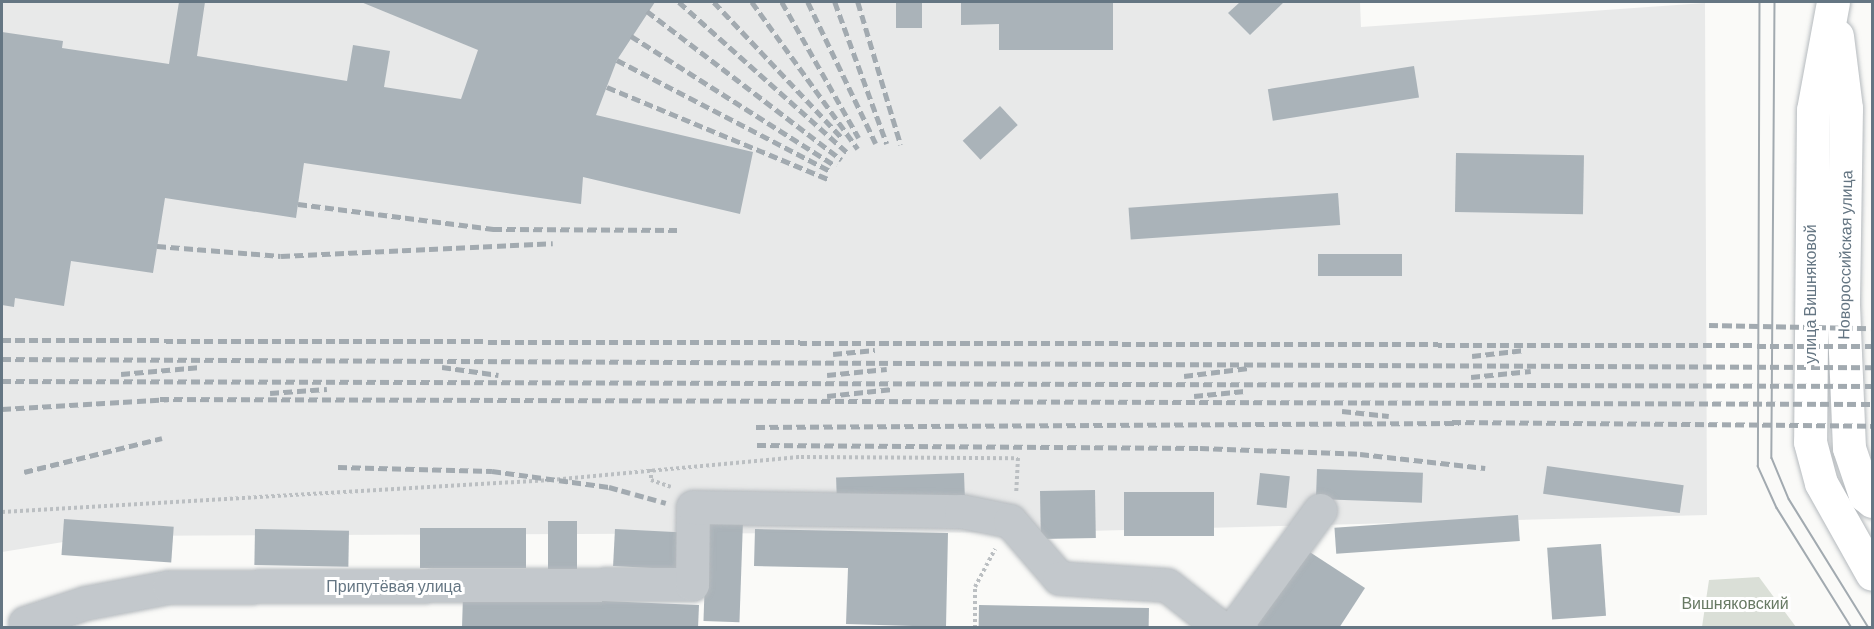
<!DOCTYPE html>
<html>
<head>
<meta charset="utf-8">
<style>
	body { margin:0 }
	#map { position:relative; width:1874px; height:629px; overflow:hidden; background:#fafaf8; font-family:Barlow,sans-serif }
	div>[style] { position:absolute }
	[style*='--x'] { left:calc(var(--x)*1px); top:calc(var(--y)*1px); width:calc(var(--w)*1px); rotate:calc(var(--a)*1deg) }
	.built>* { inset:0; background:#e8e9e9 }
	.green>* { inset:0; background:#dadfd7 }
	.building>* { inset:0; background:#aab3b9; transform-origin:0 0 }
	.path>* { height:4px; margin-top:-2px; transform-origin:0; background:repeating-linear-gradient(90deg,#bbbfc2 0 3px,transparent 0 6px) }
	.roads { filter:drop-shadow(0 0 2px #b5babe) drop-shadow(0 0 2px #b5babe) }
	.minor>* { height:33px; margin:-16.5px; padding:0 16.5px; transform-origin:16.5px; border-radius:16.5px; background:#c3c8cc }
	.major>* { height:33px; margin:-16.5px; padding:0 16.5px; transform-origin:16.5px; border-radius:16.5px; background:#fff }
	.tram>* { height:1.5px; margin:-0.75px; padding:0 0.75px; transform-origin:0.75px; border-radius:0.75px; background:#a2aab0 }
	.rail>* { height:4.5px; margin-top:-2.25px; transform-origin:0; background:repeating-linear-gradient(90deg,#a2aab0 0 9px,transparent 0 13.5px) }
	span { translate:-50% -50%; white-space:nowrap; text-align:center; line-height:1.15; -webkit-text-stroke:6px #fff; paint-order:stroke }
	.street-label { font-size:16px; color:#657683 }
	.park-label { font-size:16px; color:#687a64 }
	.frame { position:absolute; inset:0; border:3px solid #657683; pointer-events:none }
</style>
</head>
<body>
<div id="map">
	<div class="built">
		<div style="clip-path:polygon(2px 2px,1360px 2px,1361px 27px,1705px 3px,1707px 515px,1048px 532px,100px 536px,2px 552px)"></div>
	</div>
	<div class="green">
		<div style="clip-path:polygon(1759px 577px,1796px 627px,1702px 627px,1709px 580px)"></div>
	</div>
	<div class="building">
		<div style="clip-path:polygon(179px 2px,205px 2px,197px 56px,347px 81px,353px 45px,390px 51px,384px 87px,461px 99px,478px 50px,361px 2px,655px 2px,617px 60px,596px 115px,753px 152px,740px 214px,583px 177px,581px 204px,304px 163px,296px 218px,165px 198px,153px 273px,71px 261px,64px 306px,15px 298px,14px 307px,2px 305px,2px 32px,63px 41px,62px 48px,169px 64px)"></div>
		<div style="left:896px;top:2px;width:26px;height:26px"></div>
		<div style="clip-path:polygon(961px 2px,1113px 2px,1113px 50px,999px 50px,999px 24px,961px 25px)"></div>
		<div style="clip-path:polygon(1240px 2px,1284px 2px,1250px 35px,1228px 13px)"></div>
		<div style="left:1414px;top:66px;width:32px;height:148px;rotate:81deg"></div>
		<div style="left:1000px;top:106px;width:26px;height:51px;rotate:47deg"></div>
		<div style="left:1456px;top:153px;width:128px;height:59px;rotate:1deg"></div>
		<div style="left:1338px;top:193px;width:32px;height:210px;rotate:86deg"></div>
		<div style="left:1402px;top:254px;width:22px;height:84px;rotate:90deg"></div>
		<div style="left:1547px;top:466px;width:138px;height:28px;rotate:8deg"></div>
		<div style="left:1317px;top:469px;width:106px;height:30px;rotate:2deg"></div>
		<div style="left:964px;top:473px;width:27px;height:128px;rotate:88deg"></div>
		<div style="left:1260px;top:473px;width:30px;height:32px;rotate:6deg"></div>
		<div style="left:1095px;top:490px;width:48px;height:55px;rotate:89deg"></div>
		<div style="left:1214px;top:492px;width:44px;height:90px;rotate:90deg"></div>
		<div style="left:1518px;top:515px;width:26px;height:184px;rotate:86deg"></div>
		<div style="left:64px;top:519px;width:110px;height:36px;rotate:4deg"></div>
		<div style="left:707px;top:520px;width:36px;height:101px;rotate:2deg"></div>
		<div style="left:548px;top:521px;width:29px;height:52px"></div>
		<div style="left:420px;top:528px;width:106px;height:40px"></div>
		<div style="left:255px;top:529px;width:94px;height:36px;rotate:1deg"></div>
		<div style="left:615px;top:529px;width:64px;height:37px;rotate:3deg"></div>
		<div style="clip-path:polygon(755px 529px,948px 533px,946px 627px,846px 624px,848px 568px,754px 566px)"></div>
		<div style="left:1601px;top:544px;width:72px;height:54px;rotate:86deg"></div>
		<div style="clip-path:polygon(1302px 547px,1365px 588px,1339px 628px,1261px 628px,1253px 622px)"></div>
		<div style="clip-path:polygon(463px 595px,699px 605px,698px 628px,462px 628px)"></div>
		<div style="left:979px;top:605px;width:170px;height:23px;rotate:1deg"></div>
	</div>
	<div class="path">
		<div style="--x:651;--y:469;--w:11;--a:90"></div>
		<div style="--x:651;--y:480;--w:21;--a:19"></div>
		<div style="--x:2;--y:512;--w:550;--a:-3.34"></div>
		<div style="--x:551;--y:480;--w:251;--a:-5.3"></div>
		<div style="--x:801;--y:457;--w:217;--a:0.3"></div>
		<div style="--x:1018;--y:458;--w:34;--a:93"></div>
		<div style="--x:975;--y:628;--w:41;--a:-90"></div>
		<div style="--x:975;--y:587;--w:43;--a:-62.2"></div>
	</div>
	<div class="roads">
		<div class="minor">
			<div style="--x:25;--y:623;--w:63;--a:-18.4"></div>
			<div style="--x:85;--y:603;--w:86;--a:-10.8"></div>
			<div style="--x:169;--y:587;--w:523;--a:-0.33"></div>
			<div style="--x:692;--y:584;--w:77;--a:-89.3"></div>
			<div style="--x:693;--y:507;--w:268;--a:0.9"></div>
			<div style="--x:961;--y:511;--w:50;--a:11.5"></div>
			<div style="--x:1010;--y:521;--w:75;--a:49.3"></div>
			<div style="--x:1059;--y:578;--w:108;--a:3.7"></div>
			<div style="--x:1167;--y:585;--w:69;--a:38.5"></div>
			<div style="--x:1234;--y:628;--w:146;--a:-53.9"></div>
		</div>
		<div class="major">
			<div style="--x:1833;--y:2;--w:110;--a:100.5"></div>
			<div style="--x:1813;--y:110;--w:332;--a:90.5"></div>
			<div style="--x:1810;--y:442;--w:42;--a:75"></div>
			<div style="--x:1821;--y:483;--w:104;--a:60.7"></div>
			<div style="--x:1837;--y:36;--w:73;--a:82.9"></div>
			<div style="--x:1846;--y:108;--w:197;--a:90.9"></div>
			<div style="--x:1843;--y:305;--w:143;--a:87.6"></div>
			<div style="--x:1849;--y:448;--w:50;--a:71.2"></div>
			<div style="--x:1865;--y:495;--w:9;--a:41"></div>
		</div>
	</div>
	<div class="tram">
		<div style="--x:1760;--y:2;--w:464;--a:90.2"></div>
		<div style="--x:1758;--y:466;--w:46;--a:65.7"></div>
		<div style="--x:1777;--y:508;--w:142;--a:58"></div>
		<div style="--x:1775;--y:2;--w:456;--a:90.4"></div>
		<div style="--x:1772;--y:458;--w:44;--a:67.5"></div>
		<div style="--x:1789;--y:499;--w:152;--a:58.2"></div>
	</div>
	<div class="rail">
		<div style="--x:679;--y:2;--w:228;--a:41.8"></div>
		<div style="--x:714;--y:2;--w:187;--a:46.7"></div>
		<div style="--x:752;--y:2;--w:181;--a:54.2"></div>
		<div style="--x:782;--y:2;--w:156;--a:60.5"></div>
		<div style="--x:808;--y:2;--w:157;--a:64.4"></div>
		<div style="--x:835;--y:2;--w:151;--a:69.9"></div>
		<div style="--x:858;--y:2;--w:149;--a:73.3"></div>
		<div style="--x:647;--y:11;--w:245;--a:37.4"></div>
		<div style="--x:631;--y:36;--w:243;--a:32.4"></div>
		<div style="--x:617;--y:60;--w:242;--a:27.5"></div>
		<div style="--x:607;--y:87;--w:239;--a:22.6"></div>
		<div style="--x:298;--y:204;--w:197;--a:7.3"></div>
		<div style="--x:493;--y:229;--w:184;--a:0.3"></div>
		<div style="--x:157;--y:246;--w:124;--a:4.6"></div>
		<div style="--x:281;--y:256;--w:272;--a:-2.7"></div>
		<div style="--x:1709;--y:325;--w:163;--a:1.1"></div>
		<div style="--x:2;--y:340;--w:1870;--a:0.18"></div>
		<div style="--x:833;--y:354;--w:42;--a:-5.4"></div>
		<div style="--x:1472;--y:356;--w:53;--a:-6.5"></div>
		<div style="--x:2;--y:359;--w:1870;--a:0.25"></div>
		<div style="--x:442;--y:367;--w:57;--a:8.1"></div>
		<div style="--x:121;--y:374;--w:80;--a:-5"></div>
		<div style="--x:827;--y:375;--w:60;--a:-5.7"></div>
		<div style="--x:1184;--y:376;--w:65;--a:-7"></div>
		<div style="--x:1471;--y:377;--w:60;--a:-5.7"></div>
		<div style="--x:2;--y:381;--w:1870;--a:0.15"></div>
		<div style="--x:270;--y:393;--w:57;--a:-4"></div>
		<div style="--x:827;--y:396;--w:66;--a:-6.1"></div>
		<div style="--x:1194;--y:396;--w:51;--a:-5.6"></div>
		<div style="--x:160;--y:399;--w:1712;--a:0.17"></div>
		<div style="--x:2;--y:409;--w:166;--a:-3.4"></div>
		<div style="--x:1342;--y:411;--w:47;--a:6.1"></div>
		<div style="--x:1452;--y:422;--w:420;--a:0.5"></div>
		<div style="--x:756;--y:427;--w:703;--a:-0.33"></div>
		<div style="--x:757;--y:445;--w:443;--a:0.4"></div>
		<div style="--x:1200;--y:448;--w:160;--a:2.1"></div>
		<div style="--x:1360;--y:454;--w:126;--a:6.4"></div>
		<div style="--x:338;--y:467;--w:154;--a:1.5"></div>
		<div style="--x:492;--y:471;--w:118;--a:7.8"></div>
		<div style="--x:609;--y:487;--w:59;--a:15.7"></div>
		<div style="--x:24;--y:472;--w:142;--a:-13.8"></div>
	</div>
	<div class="street-label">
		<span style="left:1845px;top:255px;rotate:-89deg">Новороссийская улица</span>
		<span style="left:1810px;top:294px;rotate:-90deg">улица Вишняковой</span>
		<span style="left:394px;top:586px">Припутёвая улица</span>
	</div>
	<div class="park-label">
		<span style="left:1735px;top:603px">Вишняковский</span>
	</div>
	<div class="frame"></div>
</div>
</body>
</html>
